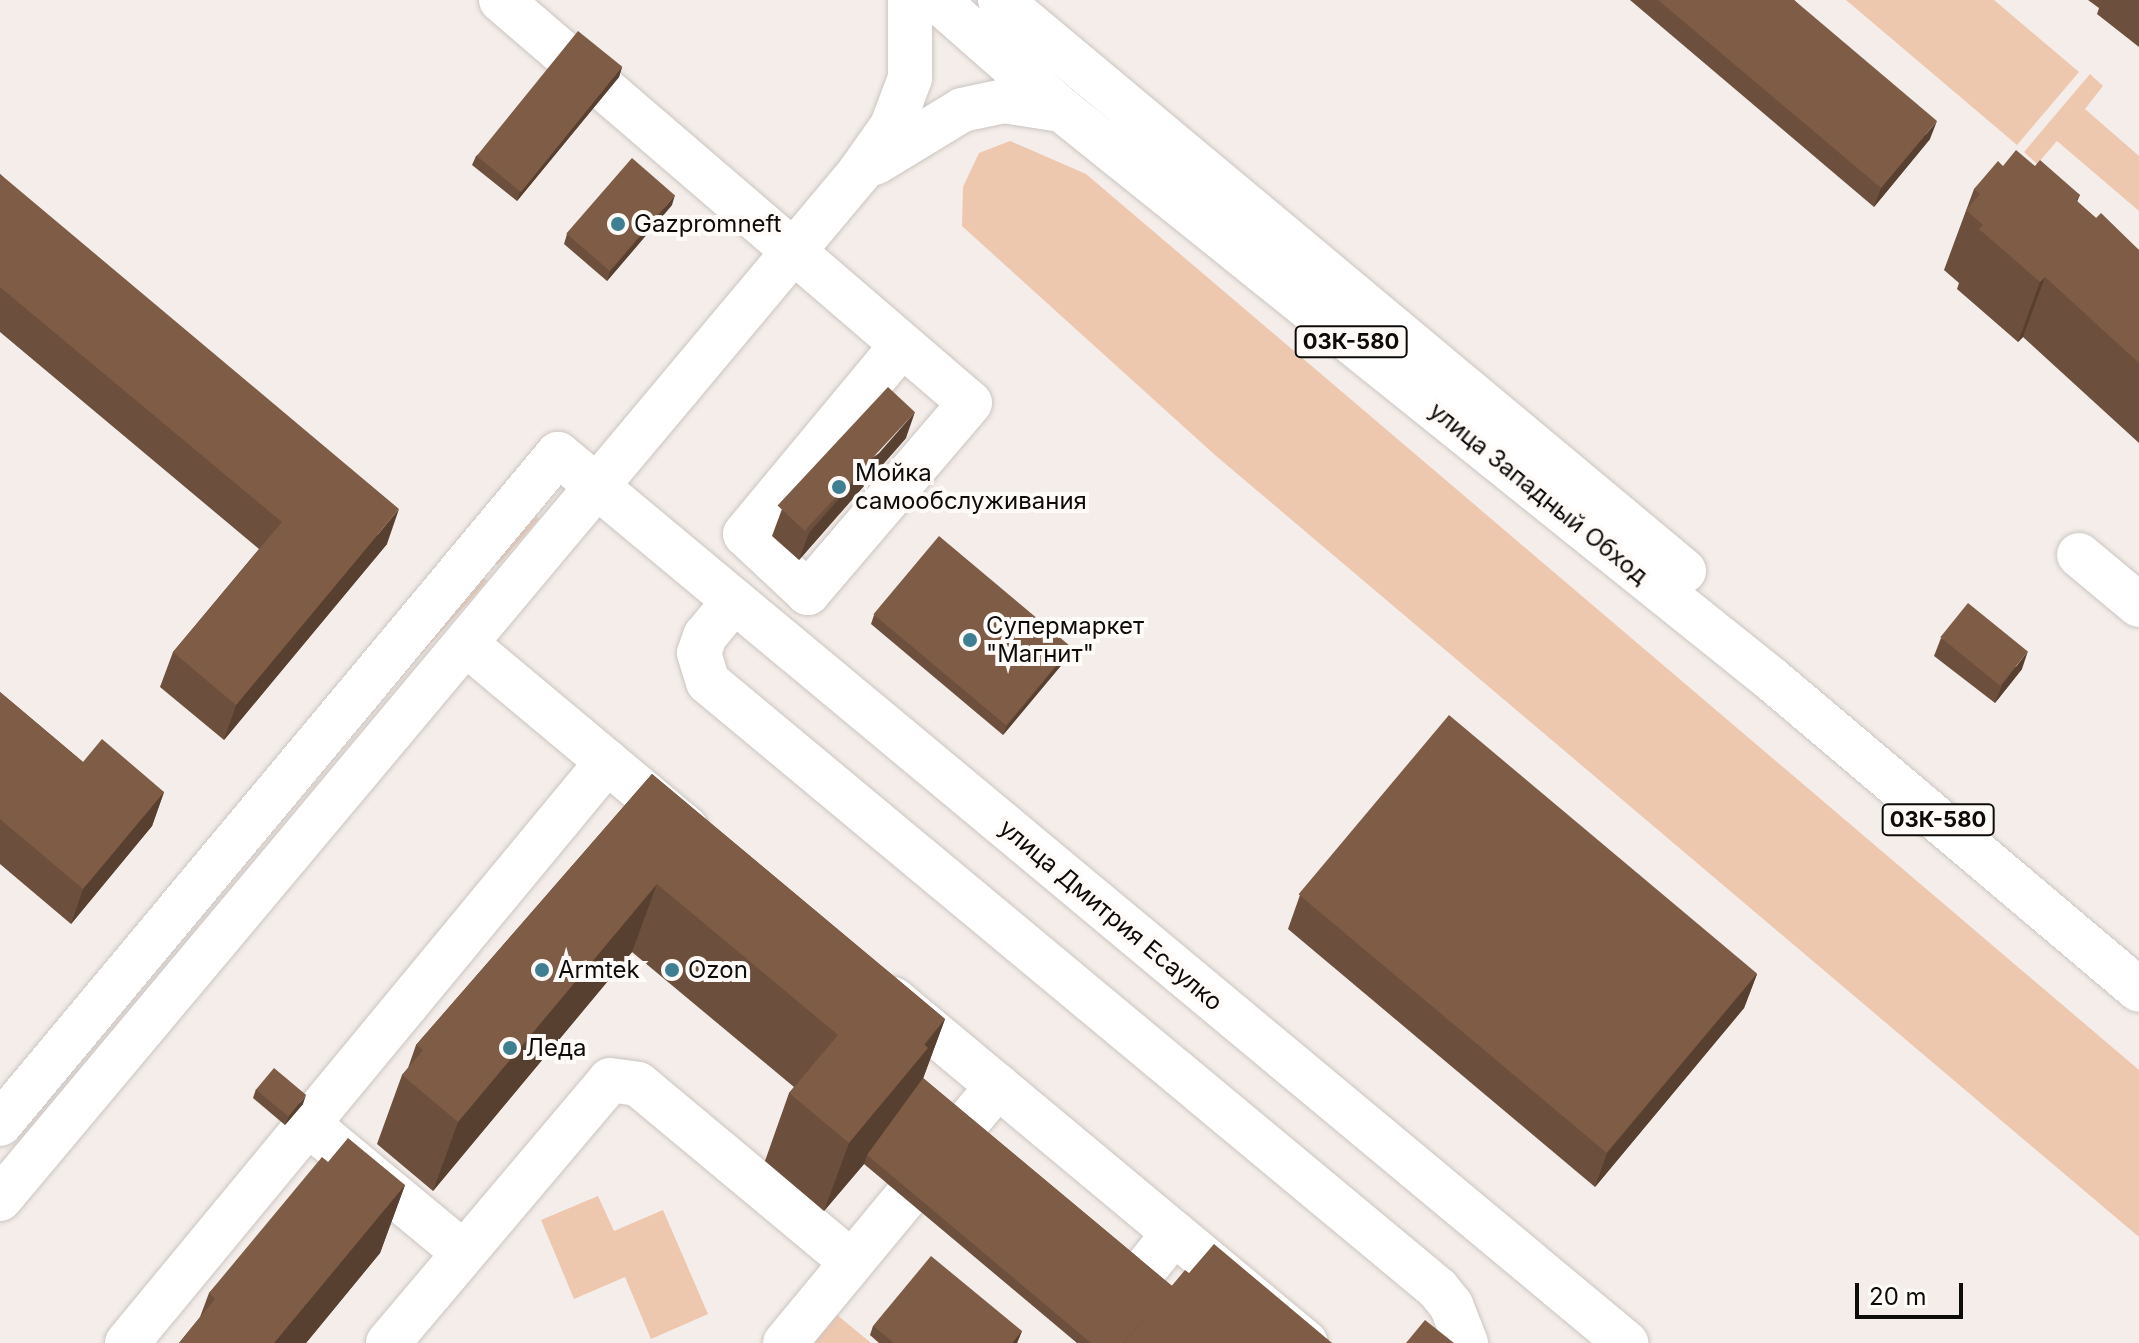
<!DOCTYPE html>
<html>
<head>
<meta charset="utf-8">
<style>
	body { margin:0 }
	#map { position:relative; width:2139px; height:1343px; overflow:hidden; background:#f4ede9; font-family:Inter,sans-serif }
	div>[style] { position:absolute }
	[style*='--x'] { left:calc(var(--x)*1px); top:calc(var(--y)*1px); width:calc(var(--w)*1px); rotate:calc(var(--a)*1deg) }
	.green>* { inset:0; background:#eec7af; transform-origin:0 0 }
	.roads { filter:drop-shadow(0 0 2px #cbc5c1) drop-shadow(0 0 2px #cbc5c1) }
	.minor>* { height:44px; margin:-22px; padding:0 22px; transform-origin:22px; border-radius:22px; background:#fff }
	.highway>* { height:44px; margin:-22px; padding:0 22px; transform-origin:22px; border-radius:22px; background:#fff }
	.wall>* { inset:0; background:#6c4f3c }
	.shaded-wall>* { inset:0; background:#584031 }
	.building>* { inset:0; background:#7e5c46; transform-origin:0 0 }
	.dots>* { width:22px; height:22px; translate:-50% -50%; box-sizing:border-box; border:4px solid #fffbf9; border-radius:50% }
	span { translate:-50% -50%; white-space:nowrap; text-align:center; line-height:1.15; -webkit-text-stroke:8px #fffbf9; paint-order:stroke }
	.shield-label span { padding:2px 6px; background:#fffbf9; border:2px solid; border-radius:6px; -webkit-text-stroke-width:0 }
	.shield-label { font-size:22px; color:#0e0c0b; font-weight:700 }
	.poi-label { font-size:24px; color:#0e0c0b }
	.left { translate:0 -50%; text-align:left }
	.street-label { font-size:24px; color:#0e0c0b }
	.scale { position:absolute; left:1855px; top:1283px; width:108px; height:36px; box-sizing:border-box; border:4px solid #0e0c0b; border-top:0; padding-left:10px; font-size:24px; line-height:28px; white-space:nowrap; color:#0e0c0b; -webkit-text-stroke:6px #fffbf9; paint-order:stroke }
</style>
</head>
<body>
<div id="map">
	<div class="green">
		<div style="clip-path:polygon(1846px 0,1994px 0,2079px 72px,2017px 145px)"></div>
		<div style="clip-path:polygon(2090px 74px,2103px 86px,2085px 109px,2139px 156px,2139px 211px,2057px 141px,2037px 164px,2024px 152px)"></div>
		<div style="clip-path:polygon(1010px 141px,1086px 174px,2139px 1070px,2139px 1237px,1215px 455px,962px 226px,963px 187px,979px 153px)"></div>
		<div style="left:530px;top:511px;width:12px;height:62px;rotate:42deg"></div>
		<div style="left:478px;top:573px;width:12px;height:744px;rotate:42deg"></div>
		<div style="clip-path:polygon(598px 1196px,614px 1231px,663px 1210px,708px 1314px,651px 1339px,625px 1277px,574px 1299px,541px 1220px)"></div>
		<div style="clip-path:polygon(831px 1310px,871px 1343px,804px 1343px)"></div>
	</div>
	<div class="roads">
		<div class="minor">
			<div style="--x:501;--y:0;--w:618;--a:40.67"></div>
			<div style="--x:970;--y:403;--w:250;--a:130.5"></div>
			<div style="--x:808;--y:593;--w:86;--a:-136.9"></div>
			<div style="--x:745;--y:534;--w:243;--a:-50.3"></div>
			<div style="--x:875;--y:163;--w:102;--a:-31.3"></div>
			<div style="--x:962;--y:110;--w:43;--a:-12.1"></div>
			<div style="--x:1004;--y:101;--w:59;--a:8.8"></div>
			<div style="--x:2079;--y:555;--w:78;--a:39.8"></div>
			<div style="--x:734;--y:601;--w:45;--a:129.6"></div>
			<div style="--x:705;--y:636;--w:18;--a:109"></div>
			<div style="--x:699;--y:653;--w:30;--a:73"></div>
			<div style="--x:708;--y:682;--w:949;--a:39.74"></div>
			<div style="--x:1438;--y:1289;--w:21;--a:51"></div>
			<div style="--x:1451;--y:1305;--w:41;--a:68.5"></div>
			<div style="--x:466;--y:644;--w:287;--a:39.9"></div>
			<div style="--x:893;--y:999;--w:537;--a:39.79"></div>
			<div style="--x:0;--y:1124;--w:872;--a:-50.21"></div>
			<div style="--x:558;--y:454;--w:1390;--a:39.77"></div>
			<div style="--x:308;--y:1124;--w:201;--a:39.6"></div>
			<div style="--x:965;--y:1125;--w:51;--a:-49.8"></div>
			<div style="--x:0;--y:1199;--w:1338;--a:-50.06"></div>
			<div style="--x:859;--y:173;--w:57;--a:-54.9"></div>
			<div style="--x:892;--y:126;--w:51;--a:-69.4"></div>
			<div style="--x:910;--y:78;--w:78;--a:-90"></div>
			<div style="--x:1142;--y:1273;--w:51;--a:-51.3"></div>
			<div style="--x:127;--y:1343;--w:754;--a:-50.44"></div>
			<div style="--x:388;--y:1343;--w:344;--a:-49.8"></div>
			<div style="--x:610;--y:1080;--w:28;--a:8"></div>
			<div style="--x:638;--y:1084;--w:278;--a:39.8"></div>
			<div style="--x:785;--y:1343;--w:187;--a:-50.4"></div>
		</div>
		<div class="highway">
			<div style="--x:937;--y:0;--w:167;--a:41.3"></div>
			<div style="--x:1062;--y:110;--w:908;--a:38.74"></div>
			<div style="--x:1770;--y:678;--w:483;--a:40.2"></div>
			<div style="--x:1000;--y:0;--w:891;--a:39.85"></div>
		</div>
	</div>
	<div class="wall">
		<div style="clip-path:polygon(1630px 0,1794px 0,1930px 139px,1874px 207px)"></div>
		<div style="clip-path:polygon(2088px 0,2139px 0,2139px 47px,2097px 14px,2099px 8px)"></div>
		<div style="clip-path:polygon(622px 67px,619px 77px,517px 201px,472px 165px,476px 156px)"></div>
		<div style="clip-path:polygon(2003px 166px,2035px 166px,2080px 195px,2077px 202px,2096px 218px,2139px 250px,2139px 443px,2023px 337px,2018px 342px,1957px 289px,1959px 283px,1944px 270px,1974px 189px)"></div>
		<div style="clip-path:polygon(0 174px,387px 544px,224px 740px,160px 687px,173px 652px,259px 549px,0 332px)"></div>
		<div style="clip-path:polygon(672px 205px,607px 281px,564px 244px,567px 234px)"></div>
		<div style="clip-path:polygon(906px 438px,799px 560px,772px 536px,782px 509px)"></div>
		<div style="clip-path:polygon(874px 615px,1072px 647px,1069px 656px,1003px 735px,871px 624px)"></div>
		<div style="clip-path:polygon(1941px 638px,2022px 669px,1995px 703px,1934px 656px)"></div>
		<div style="clip-path:polygon(0 692px,83px 762px,164px 792px,152px 826px,71px 924px,0 864px)"></div>
		<div style="clip-path:polygon(652px 774px,945px 1019px,923px 1078px,1172px 1286px,1189px 1273px,1332px 1343px,1077px 1343px,864px 1164px,824px 1211px,765px 1161px,789px 1093px,794px 1087px,632px 952px,433px 1191px,377px 1144px,402px 1075px,408px 1068px,416px 1045px)"></div>
		<div style="clip-path:polygon(1300px 895px,1757px 974px,1744px 1008px,1595px 1187px,1288px 929px)"></div>
		<div style="clip-path:polygon(256px 1089px,303px 1104px,285px 1125px,253px 1098px)"></div>
		<div style="clip-path:polygon(328px 1162px,405px 1185px,380px 1253px,306px 1343px,179px 1343px,200px 1317px,209px 1293px)"></div>
		<div style="clip-path:polygon(873px 1326px,1022px 1331px,1017px 1343px,879px 1343px,870px 1335px)"></div>
	</div>
	<div class="shaded-wall">
		<div style="clip-path:polygon(622px 67px,619px 77px,517px 201px,520px 192px)"></div>
		<div style="clip-path:polygon(1937px 121px,1930px 139px,1874px 207px,1881px 188px)"></div>
		<div style="clip-path:polygon(675px 195px,672px 205px,607px 281px,610px 272px)"></div>
		<div style="clip-path:polygon(2045px 277px,2023px 337px,2018px 342px,2040px 282px)"></div>
		<div style="clip-path:polygon(915px 412px,906px 438px,799px 560px,809px 533px)"></div>
		<div style="clip-path:polygon(399px 509px,387px 544px,224px 740px,236px 705px)"></div>
		<div style="clip-path:polygon(1072px 647px,1069px 656px,1003px 735px,1007px 726px)"></div>
		<div style="clip-path:polygon(2028px 651px,2022px 669px,1995px 703px,2002px 685px)"></div>
		<div style="clip-path:polygon(164px 792px,152px 826px,71px 924px,83px 889px)"></div>
		<div style="clip-path:polygon(657px 884px,632px 952px,433px 1191px,458px 1122px)"></div>
		<div style="clip-path:polygon(1757px 974px,1744px 1008px,1595px 1187px,1607px 1153px)"></div>
		<div style="clip-path:polygon(945px 1019px,920px 1087px,867px 1155px,864px 1164px,824px 1211px,849px 1143px)"></div>
		<div style="clip-path:polygon(306px 1095px,303px 1104px,285px 1125px,289px 1116px)"></div>
		<div style="clip-path:polygon(405px 1185px,380px 1253px,306px 1343px,274px 1343px)"></div>
		<div style="clip-path:polygon(1022px 1331px,1017px 1343px,1012px 1343px)"></div>
	</div>
	<div class="building">
		<div style="clip-path:polygon(1658px 0,1794px 0,1937px 121px,1881px 188px)"></div>
		<div style="left:578px;top:31px;width:57px;height:161px;rotate:39deg"></div>
		<div style="clip-path:polygon(2016px 150px,2035px 166px,2040px 160px,2080px 195px,2076px 200px,2096px 218px,2101px 213px,2139px 250px,2139px 363px,2045px 277px,2040px 282px,1979px 229px,1983px 225px,1966px 210px,1980px 194px,1974px 189px,1998px 161px,2003px 166px)"></div>
		<div style="left:632px;top:158px;width:57px;height:100px;rotate:41deg"></div>
		<div style="clip-path:polygon(0 174px,399px 509px,236px 705px,173px 652px,282px 522px,0 287px)"></div>
		<div style="left:888px;top:387px;width:37px;height:162px;rotate:43deg"></div>
		<div style="left:939px;top:536px;width:173px;height:102px;rotate:40deg"></div>
		<div style="left:1968px;top:603px;width:77px;height:44px;rotate:39deg"></div>
		<div style="clip-path:polygon(0 692px,83px 762px,102px 739px,164px 792px,83px 889px,0 819px)"></div>
		<div style="left:1449px;top:715px;width:402px;height:234px;rotate:40deg"></div>
		<div style="clip-path:polygon(652px 774px,945px 1019px,924px 1044px,928px 1048px,849px 1143px,789px 1093px,838px 1035px,657px 884px,458px 1122px,402px 1075px,423px 1050px,416px 1045px)"></div>
		<div style="left:274px;top:1068px;width:42px;height:28px;rotate:40deg"></div>
		<div style="clip-path:polygon(923px 1078px,1172px 1286px,1124px 1343px,1091px 1343px,867px 1155px)"></div>
		<div style="clip-path:polygon(348px 1138px,405px 1185px,274px 1343px,179px 1343px,215px 1299px,209px 1293px,322px 1157px,328px 1162px)"></div>
		<div style="clip-path:polygon(1214px 1244px,1332px 1343px,1124px 1343px,1185px 1270px,1189px 1273px)"></div>
		<div style="clip-path:polygon(931px 1256px,1022px 1331px,1012px 1343px,894px 1343px,873px 1326px)"></div>
		<div style="clip-path:polygon(1425px 1320px,1454px 1343px,1406px 1343px)"></div>
	</div>
	<div class="dots">
		<div style="left:618px;top:224px;background:#3e7f92"></div>
		<div style="left:839px;top:487px;background:#3e7f92"></div>
		<div style="left:970px;top:640px;background:#3e7f92"></div>
		<div style="left:542px;top:970px;background:#3e7f92"></div>
		<div style="left:672px;top:970px;background:#3e7f92"></div>
		<div style="left:510px;top:1048px;background:#3e7f92"></div>
	</div>
	<div class="shield-label">
		<span style="left:1351px;top:342px">03К-580</span>
		<span style="left:1938px;top:820px">03К-580</span>
	</div>
	<div class="poi-label">
		<span class="left" style="left:634px;top:224px">Gazpromneft</span>
		<span class="left" style="left:855px;top:487px">Мойка<br>самообслуживания</span>
		<span class="left" style="left:986px;top:640px">Супермаркет<br>"Магнит"</span>
		<span class="left" style="left:558px;top:970px">Armtek</span>
		<span class="left" style="left:688px;top:970px">Ozon</span>
		<span class="left" style="left:526px;top:1048px">Леда</span>
	</div>
	<div class="street-label">
		<span style="left:1539px;top:493px;rotate:39deg">улица Западный Обход</span>
		<span style="left:1111px;top:915px;rotate:40deg">улица Дмитрия Есаулко</span>
	</div>
	<div class="scale">20 m</div>
</div>
</body>
</html>
